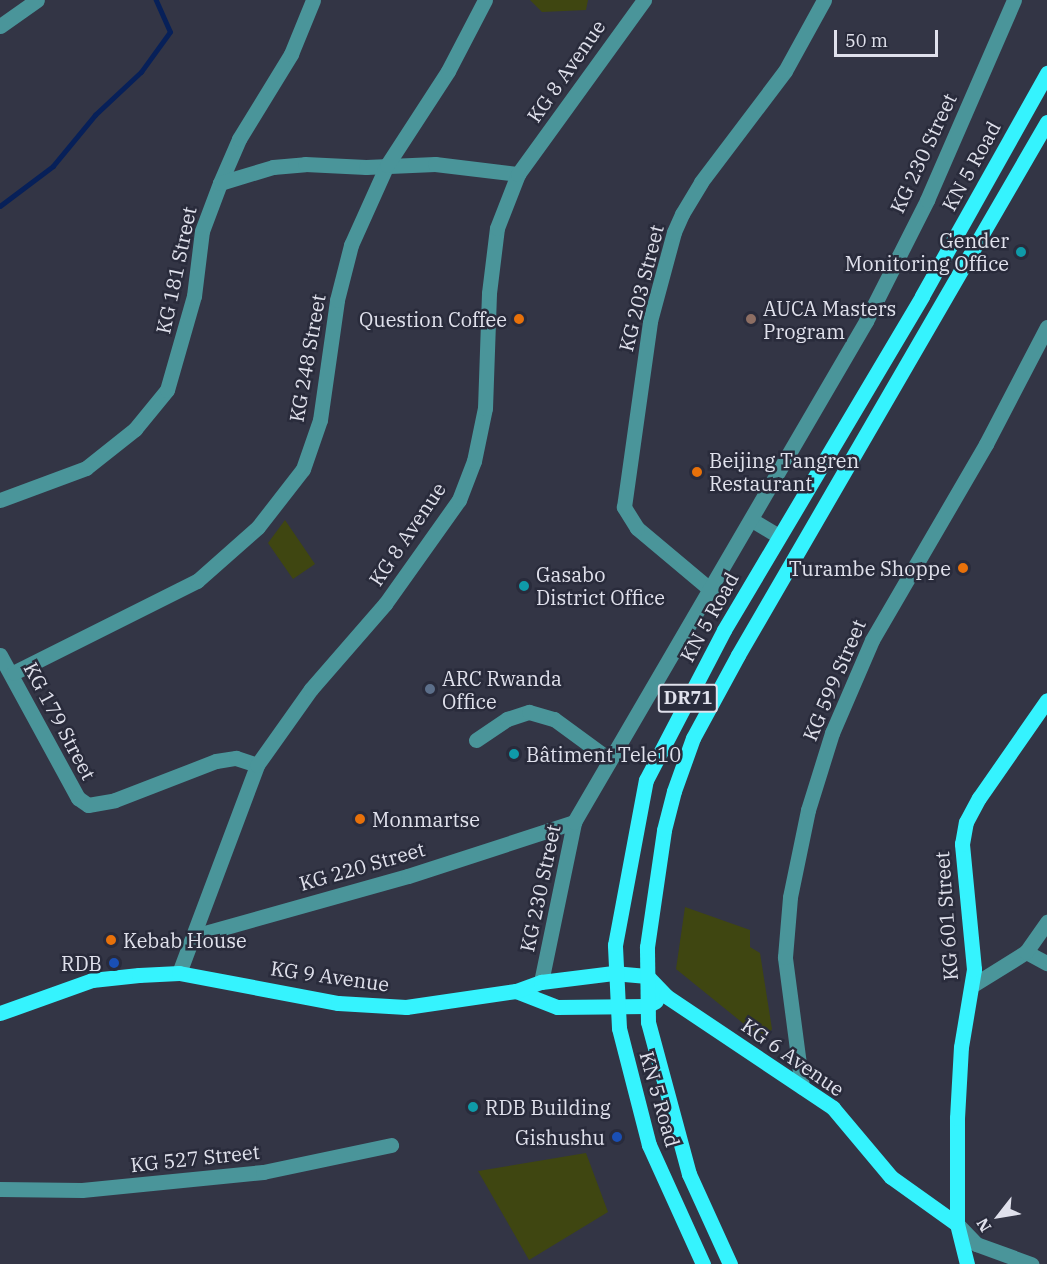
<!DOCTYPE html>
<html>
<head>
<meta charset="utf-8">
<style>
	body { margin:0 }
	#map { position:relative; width:1047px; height:1264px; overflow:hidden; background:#333545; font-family:"IBM Plex Serif",serif }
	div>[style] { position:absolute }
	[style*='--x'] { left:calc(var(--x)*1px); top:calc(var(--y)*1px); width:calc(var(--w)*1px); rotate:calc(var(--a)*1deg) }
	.green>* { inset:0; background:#3f4611 }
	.stream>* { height:4.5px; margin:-2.25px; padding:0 2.25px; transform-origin:2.25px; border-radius:2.25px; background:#072059 }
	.minor>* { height:15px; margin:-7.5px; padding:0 7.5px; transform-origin:7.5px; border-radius:7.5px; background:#4a959a }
	.major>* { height:15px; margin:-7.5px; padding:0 7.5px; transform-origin:7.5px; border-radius:7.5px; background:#35f3fe }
	.dots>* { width:16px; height:16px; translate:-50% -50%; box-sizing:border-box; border:3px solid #292b3b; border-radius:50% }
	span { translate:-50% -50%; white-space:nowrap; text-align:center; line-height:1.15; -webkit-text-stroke:5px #292b3b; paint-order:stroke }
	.shield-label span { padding:2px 4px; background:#292b3b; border:2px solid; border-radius:4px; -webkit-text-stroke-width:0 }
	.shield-label { font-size:18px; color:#e0e1ec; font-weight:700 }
	.street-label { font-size:20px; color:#e0e1ec }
	.poi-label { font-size:20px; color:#e0e1ec }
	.right { translate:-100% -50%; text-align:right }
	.left { translate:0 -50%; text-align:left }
	.north { position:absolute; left:969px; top:1186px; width:60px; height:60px; -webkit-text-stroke:4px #292b3b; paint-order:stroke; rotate:239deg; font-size:16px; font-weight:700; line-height:24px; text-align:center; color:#e0e1ec }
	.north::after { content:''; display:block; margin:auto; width:21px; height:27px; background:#e0e1ec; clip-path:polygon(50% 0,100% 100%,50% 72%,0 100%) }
	.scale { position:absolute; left:834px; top:30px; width:104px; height:27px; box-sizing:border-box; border:3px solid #e0e1ec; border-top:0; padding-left:8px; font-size:18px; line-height:21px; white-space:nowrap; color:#e0e1ec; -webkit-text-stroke:4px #292b3b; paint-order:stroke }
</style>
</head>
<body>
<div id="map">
	<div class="green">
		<div style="clip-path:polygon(530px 0,588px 0,586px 10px,542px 12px)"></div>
		<div style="clip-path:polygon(285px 520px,315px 564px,293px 579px,268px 543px)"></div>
		<div style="clip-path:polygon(685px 907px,750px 930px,750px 947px,760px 953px,772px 1029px,765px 1041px,676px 969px)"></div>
		<div style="clip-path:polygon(586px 1153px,608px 1212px,529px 1260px,478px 1171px)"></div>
	</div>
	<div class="stream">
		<div style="--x:0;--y:206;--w:66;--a:-37"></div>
		<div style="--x:53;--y:166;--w:66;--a:-50.5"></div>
		<div style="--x:95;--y:115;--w:63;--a:-43.1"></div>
		<div style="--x:141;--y:72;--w:49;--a:-54.1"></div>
		<div style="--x:170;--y:32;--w:35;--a:-114"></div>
	</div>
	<div class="minor">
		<div style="--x:0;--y:26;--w:45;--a:-35.1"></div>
		<div style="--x:220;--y:183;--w:48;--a:-66.6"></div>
		<div style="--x:239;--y:139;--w:100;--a:-58.5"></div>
		<div style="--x:291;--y:54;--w:58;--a:-67.8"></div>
		<div style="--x:0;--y:500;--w:92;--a:-20.4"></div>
		<div style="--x:86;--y:468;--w:63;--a:-38.5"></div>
		<div style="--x:135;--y:429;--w:50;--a:-50.6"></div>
		<div style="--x:167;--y:390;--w:98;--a:-74"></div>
		<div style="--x:194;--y:296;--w:65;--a:-83"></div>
		<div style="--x:202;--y:231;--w:51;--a:-69.4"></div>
		<div style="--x:220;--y:183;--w:55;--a:-16.8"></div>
		<div style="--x:273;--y:167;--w:32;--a:-5"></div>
		<div style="--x:305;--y:164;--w:61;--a:2.8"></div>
		<div style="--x:366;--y:167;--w:69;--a:-2.5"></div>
		<div style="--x:435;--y:164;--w:84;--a:6.9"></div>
		<div style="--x:752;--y:520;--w:31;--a:31"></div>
		<div style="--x:712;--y:591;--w:98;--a:-140"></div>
		<div style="--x:637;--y:528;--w:25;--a:-122"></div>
		<div style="--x:624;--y:507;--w:188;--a:-82"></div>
		<div style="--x:650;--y:321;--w:92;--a:-74.9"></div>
		<div style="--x:674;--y:232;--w:20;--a:-66"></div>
		<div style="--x:682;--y:214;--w:37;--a:-59"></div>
		<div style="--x:701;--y:182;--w:139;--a:-52.9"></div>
		<div style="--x:785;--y:71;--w:81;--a:-61.2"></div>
		<div style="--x:0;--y:655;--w:163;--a:61.4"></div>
		<div style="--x:78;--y:798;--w:12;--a:35"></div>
		<div style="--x:88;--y:805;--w:27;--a:-10"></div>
		<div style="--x:115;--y:800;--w:108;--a:-21.1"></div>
		<div style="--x:216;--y:761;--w:20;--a:-9"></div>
		<div style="--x:236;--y:758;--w:22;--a:18"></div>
		<div style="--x:13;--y:673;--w:206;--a:-26.6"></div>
		<div style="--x:197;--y:581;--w:81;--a:-41.5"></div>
		<div style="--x:258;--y:527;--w:73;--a:-52.2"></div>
		<div style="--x:303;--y:469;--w:52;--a:-70.9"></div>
		<div style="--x:320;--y:420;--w:121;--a:-81.9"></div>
		<div style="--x:337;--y:300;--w:57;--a:-75.7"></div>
		<div style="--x:351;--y:245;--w:88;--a:-65.8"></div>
		<div style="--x:387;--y:165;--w:112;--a:-57"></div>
		<div style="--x:448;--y:71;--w:80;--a:-62.5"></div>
		<div style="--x:476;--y:740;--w:37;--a:-34"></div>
		<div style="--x:507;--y:719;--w:23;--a:-18"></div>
		<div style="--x:529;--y:712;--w:26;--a:16"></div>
		<div style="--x:554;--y:719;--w:69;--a:36.2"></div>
		<div style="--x:194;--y:936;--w:222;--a:-15.7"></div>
		<div style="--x:408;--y:876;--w:175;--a:-18"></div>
		<div style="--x:1026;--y:952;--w:24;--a:28"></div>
		<div style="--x:179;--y:973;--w:222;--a:-69.4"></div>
		<div style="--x:257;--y:765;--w:93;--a:-54.6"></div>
		<div style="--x:311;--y:689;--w:113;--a:-49"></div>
		<div style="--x:385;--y:604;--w:128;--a:-54.6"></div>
		<div style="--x:459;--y:500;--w:42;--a:-69"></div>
		<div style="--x:474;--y:461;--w:54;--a:-78.3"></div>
		<div style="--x:485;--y:408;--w:115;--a:-88"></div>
		<div style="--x:489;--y:293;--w:65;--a:-83"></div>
		<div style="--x:497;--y:228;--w:58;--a:-68.7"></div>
		<div style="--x:518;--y:174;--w:215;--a:-54.1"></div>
		<div style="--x:541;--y:982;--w:163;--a:-78.3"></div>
		<div style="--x:574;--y:822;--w:580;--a:-59.76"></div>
		<div style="--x:866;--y:321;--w:136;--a:-63.2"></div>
		<div style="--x:927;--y:200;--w:218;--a:-66.5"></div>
		<div style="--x:973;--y:985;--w:62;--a:-31.9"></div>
		<div style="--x:1026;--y:952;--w:37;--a:-55"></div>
		<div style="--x:802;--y:1087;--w:131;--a:-97.5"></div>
		<div style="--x:785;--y:957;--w:60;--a:-85.2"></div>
		<div style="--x:790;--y:897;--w:89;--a:-78.3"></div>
		<div style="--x:808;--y:810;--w:81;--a:-72.7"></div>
		<div style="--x:832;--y:733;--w:101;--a:-66.7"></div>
		<div style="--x:872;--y:640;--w:227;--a:-59.8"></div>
		<div style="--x:986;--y:444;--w:132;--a:-62.5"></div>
		<div style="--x:0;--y:1189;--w:82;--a:0.7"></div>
		<div style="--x:82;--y:1190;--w:182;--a:-5.7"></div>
		<div style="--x:263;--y:1172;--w:131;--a:-11.9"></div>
		<div style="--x:957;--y:1224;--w:28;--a:46"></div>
		<div style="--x:976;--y:1244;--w:59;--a:20"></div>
	</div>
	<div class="major">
		<div style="--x:516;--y:991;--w:44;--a:21.3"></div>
		<div style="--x:557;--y:1007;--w:90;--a:-0.6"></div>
		<div style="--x:647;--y:1006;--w:10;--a:-29"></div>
		<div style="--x:0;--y:1013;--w:98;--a:-19.7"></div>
		<div style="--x:92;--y:980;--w:47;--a:-6.1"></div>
		<div style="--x:139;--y:975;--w:40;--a:-2.9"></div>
		<div style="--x:179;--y:973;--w:162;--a:10.7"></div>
		<div style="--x:338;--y:1003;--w:68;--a:3.4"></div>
		<div style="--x:406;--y:1007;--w:111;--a:-8.3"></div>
		<div style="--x:516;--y:991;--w:27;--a:-20"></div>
		<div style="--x:541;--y:982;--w:73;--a:-7.1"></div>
		<div style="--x:613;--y:973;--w:34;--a:5"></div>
		<div style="--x:647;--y:976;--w:28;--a:46"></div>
		<div style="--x:666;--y:996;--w:201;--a:33.8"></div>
		<div style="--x:833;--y:1108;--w:90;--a:50"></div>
		<div style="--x:891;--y:1177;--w:81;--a:35.5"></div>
		<div style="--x:703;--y:1264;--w:131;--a:-114.4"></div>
		<div style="--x:649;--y:1145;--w:121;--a:-104.4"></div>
		<div style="--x:619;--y:1028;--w:83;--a:-92.8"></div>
		<div style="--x:615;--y:945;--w:168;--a:-79.4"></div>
		<div style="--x:646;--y:780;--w:169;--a:-62.5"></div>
		<div style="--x:724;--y:630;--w:388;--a:-59.3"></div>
		<div style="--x:922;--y:296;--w:256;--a:-60.7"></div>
		<div style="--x:730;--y:1264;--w:99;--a:-114.5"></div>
		<div style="--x:689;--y:1174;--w:157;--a:-105.1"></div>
		<div style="--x:648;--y:1022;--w:75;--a:-90.8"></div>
		<div style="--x:647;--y:947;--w:118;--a:-81.7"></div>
		<div style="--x:664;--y:830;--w:40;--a:-75.6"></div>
		<div style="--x:674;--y:791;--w:56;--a:-70.3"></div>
		<div style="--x:693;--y:738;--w:94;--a:-61.5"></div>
		<div style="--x:738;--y:655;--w:616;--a:-59.9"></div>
		<div style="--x:967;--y:1264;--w:41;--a:-104"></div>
		<div style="--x:957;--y:1224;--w:106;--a:-90"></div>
		<div style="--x:957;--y:1118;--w:71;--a:-86.8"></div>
		<div style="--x:961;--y:1047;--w:79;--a:-80.5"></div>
		<div style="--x:974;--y:969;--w:126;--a:-95.5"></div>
		<div style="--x:962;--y:844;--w:22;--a:-80"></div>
		<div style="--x:966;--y:822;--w:27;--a:-62"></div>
		<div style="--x:979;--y:798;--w:119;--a:-55.2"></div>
	</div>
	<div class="dots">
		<div style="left:1021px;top:252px;background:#0f9aa8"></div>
		<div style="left:519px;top:319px;background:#e8710a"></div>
		<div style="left:751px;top:319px;background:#8d6e63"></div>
		<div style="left:697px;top:472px;background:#e8710a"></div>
		<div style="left:963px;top:568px;background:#e8710a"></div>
		<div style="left:524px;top:586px;background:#0f9aa8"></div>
		<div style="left:430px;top:689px;background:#5c6f8a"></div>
		<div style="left:514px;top:754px;background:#0f9aa8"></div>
		<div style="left:360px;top:819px;background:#e8710a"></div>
		<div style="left:111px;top:940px;background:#e8710a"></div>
		<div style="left:114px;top:963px;background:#1a4fb4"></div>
		<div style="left:473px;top:1107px;background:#0f9aa8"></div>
		<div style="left:617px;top:1137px;background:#1a4fb4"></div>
	</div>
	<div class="shield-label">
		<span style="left:688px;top:698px">DR71</span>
	</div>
	<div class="street-label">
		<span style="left:566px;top:71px;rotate:-55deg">KG 8 Avenue</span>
		<span style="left:923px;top:153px;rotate:-65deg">KG 230 Street</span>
		<span style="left:971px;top:166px;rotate:-61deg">KN 5 Road</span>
		<span style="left:176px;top:270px;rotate:-78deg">KG 181 Street</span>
		<span style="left:641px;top:288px;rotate:-76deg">KG 203 Street</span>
		<span style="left:307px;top:358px;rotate:-80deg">KG 248 Street</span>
		<span style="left:407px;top:534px;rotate:-56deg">KG 8 Avenue</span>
		<span style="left:709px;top:617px;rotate:-61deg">KN 5 Road</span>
		<span style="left:834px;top:680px;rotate:-67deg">KG 599 Street</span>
		<span style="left:60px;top:721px;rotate:62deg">KG 179 Street</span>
		<span style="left:362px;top:866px;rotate:-16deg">KG 220 Street</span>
		<span style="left:540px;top:888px;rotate:-78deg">KG 230 Street</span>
		<span style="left:946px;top:916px;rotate:-94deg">KG 601 Street</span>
		<span style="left:330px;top:976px;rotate:8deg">KG 9 Avenue</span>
		<span style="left:793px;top:1057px;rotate:35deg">KG 6 Avenue</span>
		<span style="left:660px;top:1099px;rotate:74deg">KN 5 Road</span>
		<span style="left:195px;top:1158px;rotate:-6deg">KG 527 Street</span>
	</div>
	<div class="poi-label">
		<span class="right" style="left:1009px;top:252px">Gender<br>Monitoring Office</span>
		<span class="left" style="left:763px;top:320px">AUCA Masters<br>Program</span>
		<span class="right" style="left:507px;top:319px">Question Coffee</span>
		<span class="left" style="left:709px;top:472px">Beijing Tangren<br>Restaurant</span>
		<span class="right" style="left:951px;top:568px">Turambe Shoppe</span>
		<span class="left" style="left:536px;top:586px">Gasabo<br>District Office</span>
		<span class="left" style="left:442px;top:690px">ARC Rwanda<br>Office</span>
		<span class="left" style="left:526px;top:754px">Bâtiment Tele10</span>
		<span class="left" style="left:372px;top:819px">Monmartse</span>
		<span class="left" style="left:123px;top:940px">Kebab House</span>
		<span class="right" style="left:102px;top:963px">RDB</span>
		<span class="left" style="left:485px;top:1107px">RDB Building</span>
		<span class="right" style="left:605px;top:1137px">Gishushu</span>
	</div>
	<div class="north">N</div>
	<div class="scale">50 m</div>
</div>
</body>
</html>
